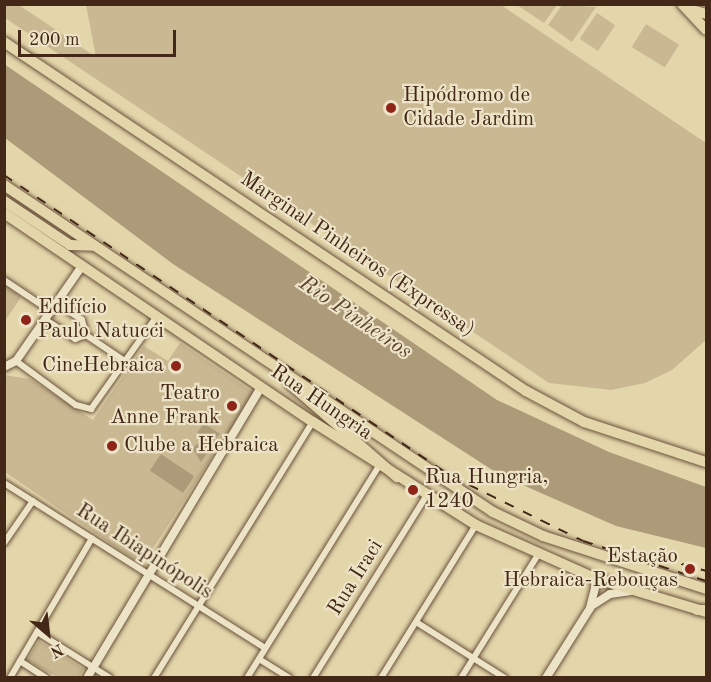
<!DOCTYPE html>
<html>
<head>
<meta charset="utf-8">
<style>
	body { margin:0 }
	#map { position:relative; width:711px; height:682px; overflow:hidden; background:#e4d6ab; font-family:"Old Standard TT",serif }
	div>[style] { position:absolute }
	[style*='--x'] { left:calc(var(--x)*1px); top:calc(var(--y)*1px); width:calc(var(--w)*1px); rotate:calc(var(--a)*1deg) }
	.green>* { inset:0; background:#c9b892; transform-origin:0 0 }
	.water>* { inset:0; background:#ad9a79; transform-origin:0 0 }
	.roads { filter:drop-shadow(0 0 2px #6b533c) drop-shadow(0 0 2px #6b533c) }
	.minor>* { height:6px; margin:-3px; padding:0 3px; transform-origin:3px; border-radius:3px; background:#ede4c8 }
	.tertiary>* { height:8px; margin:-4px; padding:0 4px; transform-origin:4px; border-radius:4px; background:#ede4c8 }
	.trunk>* { height:10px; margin:-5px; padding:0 5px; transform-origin:5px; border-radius:5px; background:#e4d6ab }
	.motorway>* { height:10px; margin:-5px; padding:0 5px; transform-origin:5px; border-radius:5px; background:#e4d6ab }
	.rail>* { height:1.5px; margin-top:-0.75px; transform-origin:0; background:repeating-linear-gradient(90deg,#432717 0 10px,transparent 0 20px) }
	.dots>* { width:16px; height:16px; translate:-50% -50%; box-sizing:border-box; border:3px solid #ede4c8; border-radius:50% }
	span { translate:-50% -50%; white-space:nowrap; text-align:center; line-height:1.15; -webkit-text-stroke:4.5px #ede4c8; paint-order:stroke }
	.poi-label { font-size:21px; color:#432717 }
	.left { translate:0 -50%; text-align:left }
	.right { translate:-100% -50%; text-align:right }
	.street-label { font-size:21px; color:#432717 }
	.water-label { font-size:22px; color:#5e4430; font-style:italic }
	.frame { position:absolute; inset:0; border:6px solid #432717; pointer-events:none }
	.north { position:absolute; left:18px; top:604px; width:60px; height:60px; -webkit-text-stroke:4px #ede4c8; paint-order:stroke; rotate:152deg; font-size:16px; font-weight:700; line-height:24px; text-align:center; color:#432717 }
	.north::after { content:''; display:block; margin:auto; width:21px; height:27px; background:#432717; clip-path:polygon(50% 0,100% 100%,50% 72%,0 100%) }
	.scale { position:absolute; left:18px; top:30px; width:158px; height:27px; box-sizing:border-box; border:3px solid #432717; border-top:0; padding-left:8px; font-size:18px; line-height:21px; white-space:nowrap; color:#432717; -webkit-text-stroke:4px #ede4c8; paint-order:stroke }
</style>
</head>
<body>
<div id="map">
	<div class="green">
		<div style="clip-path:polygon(4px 5px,19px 5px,96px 57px,86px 5px,501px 5px,706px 143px,706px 340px,672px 370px,645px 383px,611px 390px,549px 383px,5px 18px)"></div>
		<div style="clip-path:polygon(517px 5px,557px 5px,544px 23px)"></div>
		<div style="clip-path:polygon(562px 5px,596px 7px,572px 42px,548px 25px)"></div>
		<div style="left:597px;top:13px;width:22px;height:31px;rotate:34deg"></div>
		<div style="left:646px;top:24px;width:39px;height:27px;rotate:32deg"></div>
		<div style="clip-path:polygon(5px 285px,21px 297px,5px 321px)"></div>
		<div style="clip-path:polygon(180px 343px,254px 393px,142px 565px,5px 472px,4px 375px,30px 379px,93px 420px,144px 346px,168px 361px)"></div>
		<div style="clip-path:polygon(39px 641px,84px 669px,79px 677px,57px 677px,27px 660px)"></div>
	</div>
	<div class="water">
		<div style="clip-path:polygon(4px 64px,497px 400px,609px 452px,706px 487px,706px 548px,616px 526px,500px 475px,173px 264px,5px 138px)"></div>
		<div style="clip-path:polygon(204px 423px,220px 434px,204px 449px,208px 452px,201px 462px,192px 448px,204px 439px,197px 433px)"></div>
		<div style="left:161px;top:454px;width:40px;height:20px;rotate:34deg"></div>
	</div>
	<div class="roads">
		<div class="minor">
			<div style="--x:4;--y:280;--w:58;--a:33.7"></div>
			<div style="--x:46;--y:320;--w:35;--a:33"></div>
			<div style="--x:75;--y:339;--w:12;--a:-20"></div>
			<div style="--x:86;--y:335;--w:16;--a:-105"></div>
			<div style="--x:82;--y:320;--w:30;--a:-146"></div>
			<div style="--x:86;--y:335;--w:48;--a:34"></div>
			<div style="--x:16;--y:361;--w:74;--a:36.3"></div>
			<div style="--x:76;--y:405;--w:16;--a:15"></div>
			<div style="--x:91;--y:409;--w:114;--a:-54.6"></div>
			<div style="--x:4;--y:483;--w:309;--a:32.3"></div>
			<div style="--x:4;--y:543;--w:51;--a:-55.4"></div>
			<div style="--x:416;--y:622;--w:105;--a:32.2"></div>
			<div style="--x:37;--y:632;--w:86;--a:32.2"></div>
			<div style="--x:259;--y:659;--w:36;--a:32"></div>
			<div style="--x:20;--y:661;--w:31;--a:33"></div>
			<div style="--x:10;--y:678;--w:162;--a:-59.6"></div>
			<div style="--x:154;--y:678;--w:301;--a:-58.2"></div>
			<div style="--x:247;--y:678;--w:250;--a:-58.1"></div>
			<div style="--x:313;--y:678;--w:216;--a:-58.1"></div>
			<div style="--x:381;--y:678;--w:180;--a:-58.2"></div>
			<div style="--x:461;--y:678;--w:145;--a:-58"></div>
		</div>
		<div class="tertiary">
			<div style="--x:4;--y:367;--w:13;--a:-27"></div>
			<div style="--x:16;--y:361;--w:116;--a:-55.2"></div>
			<div style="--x:593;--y:605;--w:20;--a:-33"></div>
			<div style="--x:610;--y:594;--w:21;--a:-8"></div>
			<div style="--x:87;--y:678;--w:339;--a:-59.1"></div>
			<div style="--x:546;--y:678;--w:83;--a:-57.8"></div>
			<div style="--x:590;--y:608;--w:30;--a:-76"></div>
		</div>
		<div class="trunk">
			<div style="--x:682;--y:4;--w:35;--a:47"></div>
			<div style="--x:689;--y:9;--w:18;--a:16"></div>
			<div style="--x:4;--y:213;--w:373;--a:34.1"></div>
			<div style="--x:313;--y:422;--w:193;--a:32.3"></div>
			<div style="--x:476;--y:525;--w:133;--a:24.1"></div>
			<div style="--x:597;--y:579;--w:114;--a:16.8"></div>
		</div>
		<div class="motorway">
			<div style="--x:4;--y:42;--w:628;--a:33.77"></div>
			<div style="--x:526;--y:391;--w:66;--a:28.1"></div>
			<div style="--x:584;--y:422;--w:128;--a:18.2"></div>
			<div style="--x:4;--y:185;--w:588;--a:33.77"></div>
			<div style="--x:493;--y:512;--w:55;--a:25.6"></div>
			<div style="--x:543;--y:536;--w:171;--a:18"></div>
			<div style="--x:4;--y:201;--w:79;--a:33.7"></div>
			<div style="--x:70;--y:245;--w:25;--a:2"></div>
			<div style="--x:290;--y:384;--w:142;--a:41"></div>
			<div style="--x:697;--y:610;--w:9;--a:0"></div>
		</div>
	</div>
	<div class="rail">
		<div style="--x:4;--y:175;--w:539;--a:33.96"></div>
		<div style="--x:451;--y:476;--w:147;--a:26.2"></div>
		<div style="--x:583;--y:541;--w:129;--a:18"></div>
		<div style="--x:643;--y:553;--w:66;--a:15.9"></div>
	</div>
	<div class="dots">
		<div style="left:391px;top:108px;background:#8f2418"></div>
		<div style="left:26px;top:320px;background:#8f2418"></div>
		<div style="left:176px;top:366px;background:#8f2418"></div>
		<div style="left:232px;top:406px;background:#8f2418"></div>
		<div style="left:112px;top:446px;background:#8f2418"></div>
		<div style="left:413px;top:490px;background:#8f2418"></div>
		<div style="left:690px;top:569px;background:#8f2418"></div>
	</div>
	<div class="poi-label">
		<span class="left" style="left:403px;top:108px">Hipódromo de<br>Cidade Jardim</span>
		<span class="left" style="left:38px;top:320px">Edifício<br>Paulo Natucci</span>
		<span class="right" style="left:164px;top:366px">CineHebraica</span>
		<span class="right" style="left:220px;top:406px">Teatro<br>Anne Frank</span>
		<span class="left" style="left:124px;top:446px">Clube a Hebraica</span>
		<span class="left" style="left:425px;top:490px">Rua Hungria,<br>1240</span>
		<span class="right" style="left:678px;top:569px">Estação<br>Hebraica-Rebouças</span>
	</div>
	<div class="street-label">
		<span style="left:357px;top:255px;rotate:34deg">Marginal Pinheiros (Expressa)</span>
		<span style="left:321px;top:403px;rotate:34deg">Rua Hungria</span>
		<span style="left:144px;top:552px;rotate:33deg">Rua Ibiapinópolis</span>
		<span style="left:356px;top:578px;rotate:-58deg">Rua Iraci</span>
	</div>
	<div class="water-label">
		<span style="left:355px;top:318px;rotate:34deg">Rio Pinheiros</span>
	</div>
	<div class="frame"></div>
	<div class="north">N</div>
	<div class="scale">200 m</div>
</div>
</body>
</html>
